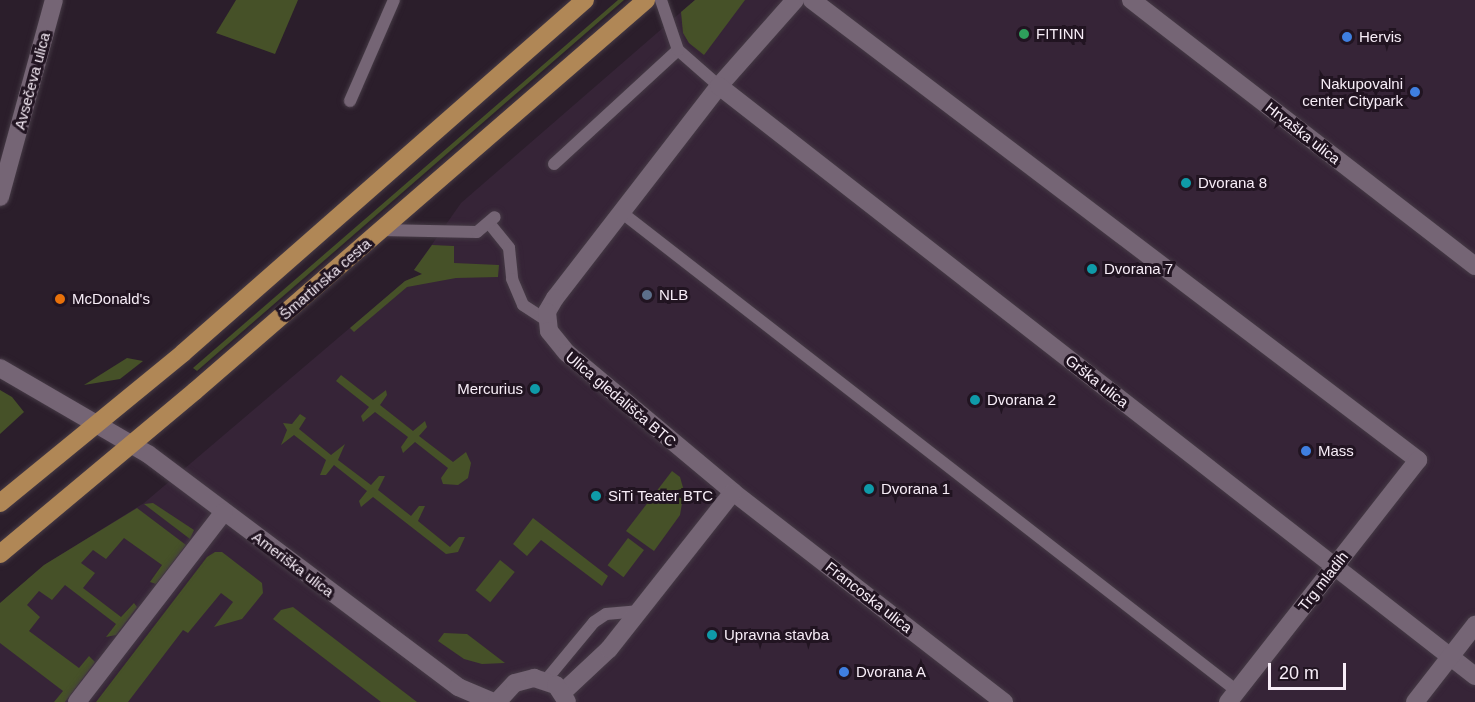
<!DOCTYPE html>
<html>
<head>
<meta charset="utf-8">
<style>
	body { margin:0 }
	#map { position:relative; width:1475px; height:702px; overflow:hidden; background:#2b1e2b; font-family:Arial,sans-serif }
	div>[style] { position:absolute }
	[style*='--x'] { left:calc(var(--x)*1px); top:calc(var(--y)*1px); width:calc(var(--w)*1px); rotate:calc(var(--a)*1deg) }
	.built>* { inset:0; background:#362437 }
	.green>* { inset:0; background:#465128; transform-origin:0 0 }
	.roads { filter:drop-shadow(0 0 2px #453a45) drop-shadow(0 0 2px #453a45) }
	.lane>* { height:12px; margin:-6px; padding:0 6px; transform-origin:6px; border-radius:6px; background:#756575 }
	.street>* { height:18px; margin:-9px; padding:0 9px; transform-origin:9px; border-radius:9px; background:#756575 }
	.primary>* { height:18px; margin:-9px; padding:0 9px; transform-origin:9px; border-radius:9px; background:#b08756 }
	.dots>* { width:16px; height:16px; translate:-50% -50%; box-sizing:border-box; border:3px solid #211421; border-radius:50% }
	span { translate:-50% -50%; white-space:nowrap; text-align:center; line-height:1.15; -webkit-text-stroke:6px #211421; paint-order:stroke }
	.poi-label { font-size:15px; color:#f7edf7 }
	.left { translate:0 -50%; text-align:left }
	.right { translate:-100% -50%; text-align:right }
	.street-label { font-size:15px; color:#f7edf7 }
	.scale { position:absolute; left:1268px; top:663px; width:78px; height:27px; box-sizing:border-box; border:3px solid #f7edf7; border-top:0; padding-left:8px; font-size:18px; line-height:21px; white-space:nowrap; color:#f7edf7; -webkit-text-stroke:4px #211421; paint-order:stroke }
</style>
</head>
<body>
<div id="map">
	<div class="built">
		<div style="clip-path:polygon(695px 0,1475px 0,1475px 702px,0 702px,0 603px,44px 565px,144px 503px,405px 281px,422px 274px,414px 270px,461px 203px)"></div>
	</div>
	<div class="green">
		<div style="clip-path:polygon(236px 0,298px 0,275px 54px,216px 33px)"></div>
		<div style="clip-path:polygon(618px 0,624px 0,197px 371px,193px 368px)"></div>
		<div style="clip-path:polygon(695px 0,745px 0,704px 55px,689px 43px,683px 33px,681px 12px)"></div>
		<div style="clip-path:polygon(432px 245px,454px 246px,454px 263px,499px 265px,498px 277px,456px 278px,407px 287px,354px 332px,350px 328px,405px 281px,422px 274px,414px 270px)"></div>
		<div style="clip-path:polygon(127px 358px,143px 361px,120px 379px,84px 385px)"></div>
		<div style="clip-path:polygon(341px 375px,373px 400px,386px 390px,387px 395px,380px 405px,413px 431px,425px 421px,427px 427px,419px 436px,453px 462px,466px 452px,471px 463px,468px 478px,458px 485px,443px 484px,441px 478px,448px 468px,415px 442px,403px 453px,401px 447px,408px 437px,375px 412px,363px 422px,361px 416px,369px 407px,336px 381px)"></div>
		<div style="clip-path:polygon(0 390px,12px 397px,24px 412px,0 434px)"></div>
		<div style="clip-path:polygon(300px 414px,306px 418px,299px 429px,331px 455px,345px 444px,338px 460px,371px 485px,379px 476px,385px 476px,378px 490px,411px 516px,419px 506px,425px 506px,418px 521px,450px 547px,459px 537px,465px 537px,458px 552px,446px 554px,373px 497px,361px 507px,359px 501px,367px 491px,334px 465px,326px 475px,320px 475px,326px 460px,294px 435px,281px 445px,287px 430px,283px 423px,292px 424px)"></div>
		<div style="clip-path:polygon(672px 471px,680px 477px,684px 491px,680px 515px,654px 551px,626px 531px)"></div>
		<div style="clip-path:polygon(153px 503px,194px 530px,190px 539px,144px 504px)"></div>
		<div style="clip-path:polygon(137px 508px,186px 545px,156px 584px,150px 582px,162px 565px,124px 538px,106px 559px,93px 550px,81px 563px,95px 573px,83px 588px,121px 617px,134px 603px,137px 607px,116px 635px,106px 637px,116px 624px,65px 585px,52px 600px,39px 591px,27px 605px,40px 617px,29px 631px,79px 668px,89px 656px,95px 662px,65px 702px,54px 702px,63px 691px,0 643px,0 603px,44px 565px)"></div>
		<div style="clip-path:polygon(533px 518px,608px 576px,602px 586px,541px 540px,527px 556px,513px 544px)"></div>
		<div style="left:628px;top:538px;width:20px;height:34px;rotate:37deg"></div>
		<div style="clip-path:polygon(215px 552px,222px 552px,262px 583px,263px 593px,242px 619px,214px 627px,233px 602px,221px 593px,188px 633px,183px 630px,128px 702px,96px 702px,207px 557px)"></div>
		<div style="left:500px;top:560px;width:19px;height:39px;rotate:39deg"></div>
		<div style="clip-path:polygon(293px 607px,417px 702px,381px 702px,273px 619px,281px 610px)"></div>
		<div style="clip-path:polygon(444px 633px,467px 634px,505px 663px,482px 664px,464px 659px,438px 641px)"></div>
	</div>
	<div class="roads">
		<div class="lane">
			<div style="--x:678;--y:50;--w:55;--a:41.3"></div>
			<div style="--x:350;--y:101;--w:110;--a:-66.5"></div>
			<div style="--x:554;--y:164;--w:168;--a:-42.6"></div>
			<div style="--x:678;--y:50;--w:53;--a:-108.8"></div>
			<div style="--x:621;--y:212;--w:780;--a:37.87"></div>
			<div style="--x:489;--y:223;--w:32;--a:51"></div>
			<div style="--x:509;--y:248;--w:31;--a:84"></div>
			<div style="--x:512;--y:279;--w:28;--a:67"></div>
			<div style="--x:523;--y:305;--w:27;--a:33"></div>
			<div style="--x:381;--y:230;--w:96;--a:1.2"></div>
			<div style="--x:477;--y:232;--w:23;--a:-40"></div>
			<div style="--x:546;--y:680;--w:75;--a:-50.4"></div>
			<div style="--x:594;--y:622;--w:14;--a:-34"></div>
			<div style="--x:606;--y:614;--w:34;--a:-5"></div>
		</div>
		<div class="street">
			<div style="--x:795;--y:0;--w:115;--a:131.5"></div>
			<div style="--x:719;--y:86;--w:268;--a:127.7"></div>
			<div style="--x:555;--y:298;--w:16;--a:120"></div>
			<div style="--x:547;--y:312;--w:19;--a:84"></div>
			<div style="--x:549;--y:331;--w:28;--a:51"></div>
			<div style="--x:567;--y:353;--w:217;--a:39.9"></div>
			<div style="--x:733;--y:492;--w:343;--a:37.8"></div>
			<div style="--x:812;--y:0;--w:761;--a:37.2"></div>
			<div style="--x:1418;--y:460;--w:308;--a:128.1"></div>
			<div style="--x:1131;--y:0;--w:435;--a:37.7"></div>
			<div style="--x:719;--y:86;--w:959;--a:37.97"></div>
			<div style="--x:0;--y:197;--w:204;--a:-74.7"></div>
			<div style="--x:0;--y:368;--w:171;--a:30.2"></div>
			<div style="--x:148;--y:454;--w:388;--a:36.9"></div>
			<div style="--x:458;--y:687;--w:38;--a:23"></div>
			<div style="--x:562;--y:693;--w:64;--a:-43.1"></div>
			<div style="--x:609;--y:649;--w:200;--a:-51.7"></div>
			<div style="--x:77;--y:702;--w:240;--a:-52.3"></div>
			<div style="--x:497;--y:702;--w:26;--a:-47"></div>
			<div style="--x:515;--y:683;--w:20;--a:-15"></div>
			<div style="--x:534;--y:678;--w:23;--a:18"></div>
			<div style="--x:556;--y:685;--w:20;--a:57"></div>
			<div style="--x:1415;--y:702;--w:98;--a:-52.1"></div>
		</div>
		<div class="primary">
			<div style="--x:0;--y:503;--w:237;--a:-39.3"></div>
			<div style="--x:183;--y:353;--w:535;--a:-41.29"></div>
			<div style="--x:0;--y:554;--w:254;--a:-39.9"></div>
			<div style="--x:195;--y:391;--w:597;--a:-40.92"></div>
		</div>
	</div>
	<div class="dots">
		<div style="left:1024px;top:34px;background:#2e9e5b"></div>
		<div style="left:1347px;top:37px;background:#3f7fe0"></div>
		<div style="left:1415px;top:92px;background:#3f7fe0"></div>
		<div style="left:1186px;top:183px;background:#0f9aa8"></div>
		<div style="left:1092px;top:269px;background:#0f9aa8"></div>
		<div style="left:647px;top:295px;background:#5c6f8a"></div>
		<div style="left:60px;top:299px;background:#e8710a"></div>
		<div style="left:535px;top:389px;background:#0f9aa8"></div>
		<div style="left:975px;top:400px;background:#0f9aa8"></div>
		<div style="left:1306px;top:451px;background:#3f7fe0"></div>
		<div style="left:869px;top:489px;background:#0f9aa8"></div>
		<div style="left:596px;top:496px;background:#0f9aa8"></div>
		<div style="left:712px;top:635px;background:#0f9aa8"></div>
		<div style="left:844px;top:672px;background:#3f7fe0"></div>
	</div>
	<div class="poi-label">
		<span class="left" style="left:1036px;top:34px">FITINN</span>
		<span class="left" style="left:1359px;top:37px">Hervis</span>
		<span class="right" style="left:1403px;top:92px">Nakupovalni<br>center Citypark</span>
		<span class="left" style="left:1198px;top:183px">Dvorana 8</span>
		<span class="left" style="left:1104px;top:269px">Dvorana 7</span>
		<span class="left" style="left:659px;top:295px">NLB</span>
		<span class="left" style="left:72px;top:299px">McDonald's</span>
		<span class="right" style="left:523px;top:389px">Mercurius</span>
		<span class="left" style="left:987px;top:400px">Dvorana 2</span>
		<span class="left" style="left:1318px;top:451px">Mass</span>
		<span class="left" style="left:881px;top:489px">Dvorana 1</span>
		<span class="left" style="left:608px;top:496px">SiTi Teater BTC</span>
		<span class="left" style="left:724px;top:635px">Upravna stavba</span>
		<span class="left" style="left:856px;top:672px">Dvorana A</span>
	</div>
	<div class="street-label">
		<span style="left:32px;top:81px;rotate:-75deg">Avsečeva ulica</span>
		<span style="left:1303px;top:133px;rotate:38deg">Hrvaška ulica</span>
		<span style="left:325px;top:279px;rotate:-41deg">Šmartinska cesta</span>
		<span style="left:1097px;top:381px;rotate:38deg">Grška ulica</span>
		<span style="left:621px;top:399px;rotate:40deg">Ulica gledališča BTC</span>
		<span style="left:293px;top:564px;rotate:37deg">Ameriška ulica</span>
		<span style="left:1323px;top:581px;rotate:-52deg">Trg mladih</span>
		<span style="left:869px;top:597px;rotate:38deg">Francoska ulica</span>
	</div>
	<div class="scale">20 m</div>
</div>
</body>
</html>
